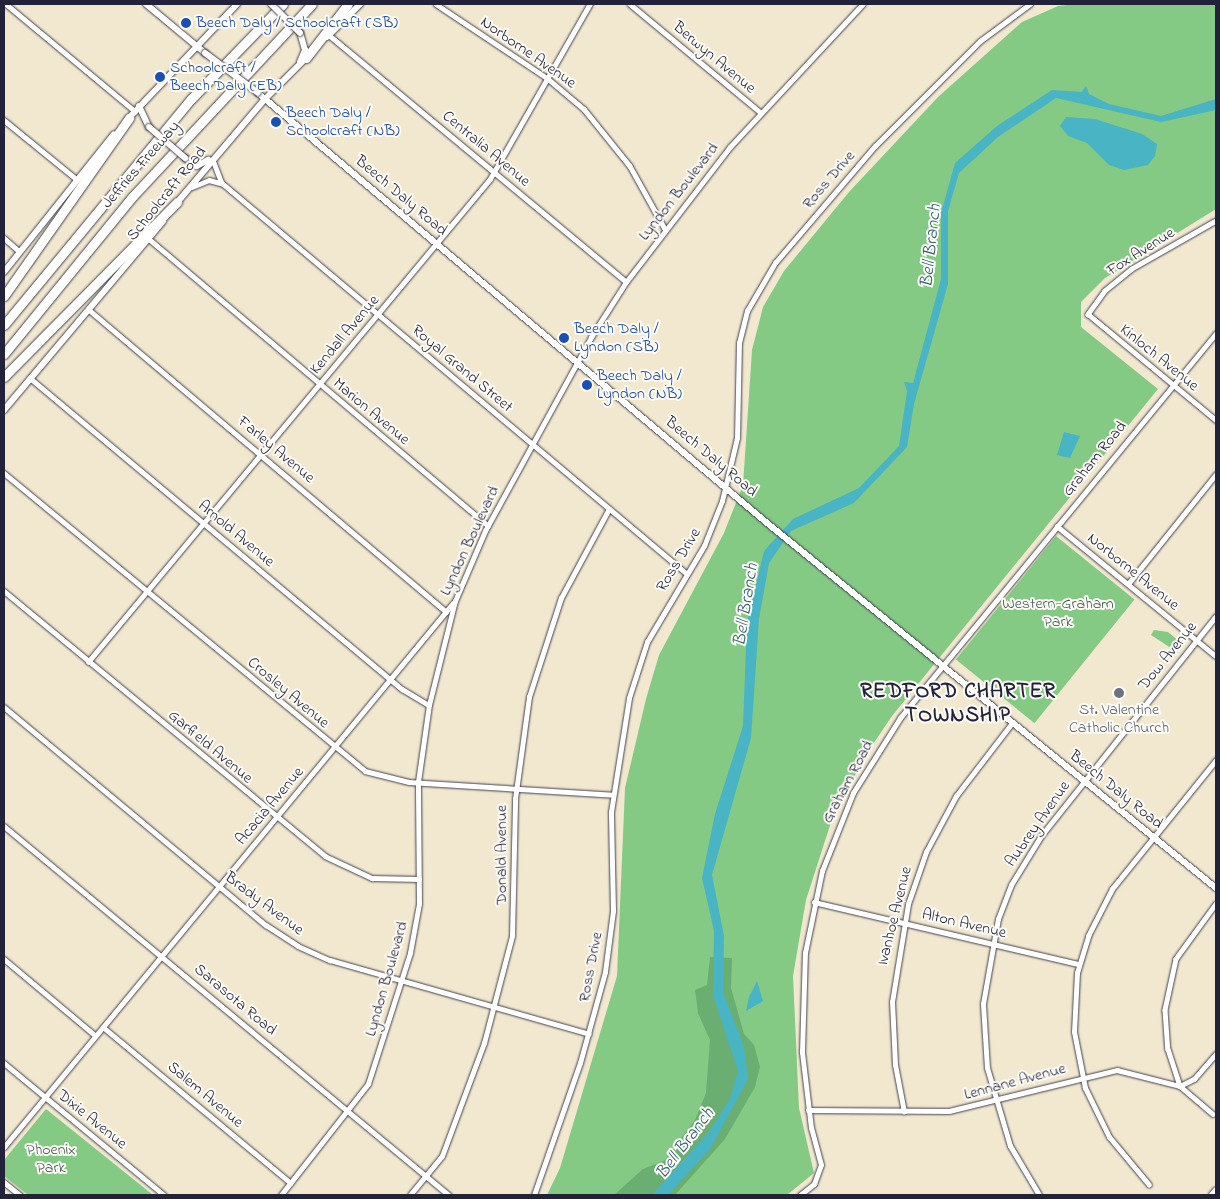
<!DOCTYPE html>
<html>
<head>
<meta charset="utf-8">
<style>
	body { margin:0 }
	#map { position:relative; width:1220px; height:1199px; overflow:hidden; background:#f2e8d0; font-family:"Indie Flower",sans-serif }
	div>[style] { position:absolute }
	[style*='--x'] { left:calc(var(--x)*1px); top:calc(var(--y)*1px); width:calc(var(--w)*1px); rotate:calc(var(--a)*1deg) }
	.green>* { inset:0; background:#84ca84; transform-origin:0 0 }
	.forest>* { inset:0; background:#6bae72 }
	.water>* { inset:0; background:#48b4c4 }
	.roads { filter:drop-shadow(0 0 1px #414051) drop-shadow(0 0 1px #414051) }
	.street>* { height:4.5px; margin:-2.25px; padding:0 2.25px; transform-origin:2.25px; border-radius:2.25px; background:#fff }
	.secondary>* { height:6px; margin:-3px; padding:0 3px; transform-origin:3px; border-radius:3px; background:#fff }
	.highway>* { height:9px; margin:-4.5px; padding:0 4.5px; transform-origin:4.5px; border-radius:4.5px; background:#fff }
	.bridges { filter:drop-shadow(0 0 1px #414051) drop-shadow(0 0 1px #414051) }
	.secondary-bridge>* { height:6px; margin:-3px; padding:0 3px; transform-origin:3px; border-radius:3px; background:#fff }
	.dots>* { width:14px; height:14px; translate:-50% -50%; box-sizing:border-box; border:2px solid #fdfcf7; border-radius:50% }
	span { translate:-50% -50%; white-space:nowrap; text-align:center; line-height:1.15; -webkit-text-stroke:4px #fdfcf7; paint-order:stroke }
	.transit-label { font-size:16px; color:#164399 }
	.left { translate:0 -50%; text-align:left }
	.street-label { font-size:16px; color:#22223b }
	.park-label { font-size:16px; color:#445d55 }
	.worship-label { font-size:16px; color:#5b616d }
	.water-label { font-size:18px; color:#315c72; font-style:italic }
	.district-label { font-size:21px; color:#22223b; font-weight:700; letter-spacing:1px }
	.frame { position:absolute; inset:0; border:5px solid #22223b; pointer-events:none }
</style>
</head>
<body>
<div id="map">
	<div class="green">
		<div style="clip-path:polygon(1076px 4px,1216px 4px,1216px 209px,1105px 278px,1081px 302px,1081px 327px,1158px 389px,892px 716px,865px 756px,832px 819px,806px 900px,793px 976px,799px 1108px,814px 1173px,787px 1195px,547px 1195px,560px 1168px,617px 976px,625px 788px,646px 699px,659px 655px,724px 533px,743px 485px,752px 350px,763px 307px,784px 271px,849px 192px,938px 97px,1022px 22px,1058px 6px)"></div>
		<div style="left:1056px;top:536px;width:101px;height:159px;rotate:39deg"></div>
		<div style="clip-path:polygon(1154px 630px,1168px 632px,1180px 642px,1174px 650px,1151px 635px)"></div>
		<div style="clip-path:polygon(46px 1109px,153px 1195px,28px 1195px,4px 1176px,4px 1160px)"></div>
	</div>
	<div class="forest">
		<div style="clip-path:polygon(710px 957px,732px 958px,731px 988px,744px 1034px,754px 1045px,760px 1067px,755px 1087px,725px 1139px,675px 1195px,614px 1195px,643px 1169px,664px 1161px,695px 1120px,706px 1093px,710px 1040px,698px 1013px,695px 990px,707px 985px)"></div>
	</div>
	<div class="water">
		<div style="clip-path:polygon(1086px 86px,1089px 94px,1109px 104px,1161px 116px,1216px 99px,1216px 110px,1161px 122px,1056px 98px,998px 137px,959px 173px,948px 211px,948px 284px,914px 404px,907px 447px,854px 503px,791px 531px,769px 563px,759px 619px,751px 738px,712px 875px,724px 936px,723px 992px,744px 1047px,748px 1079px,710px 1149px,668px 1195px,652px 1195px,708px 1133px,730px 1099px,738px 1071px,713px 995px,714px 931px,702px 878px,715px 814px,743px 726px,747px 622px,764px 551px,793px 519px,859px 488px,899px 446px,907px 391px,904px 382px,913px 383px,941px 279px,941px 213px,955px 163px,997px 126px,1052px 90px,1082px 92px)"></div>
		<div style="clip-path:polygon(1066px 117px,1095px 119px,1142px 134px,1157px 144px,1155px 156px,1148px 165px,1124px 170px,1109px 165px,1087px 143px,1068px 136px,1060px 126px)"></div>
		<div style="clip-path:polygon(1064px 432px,1080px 436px,1070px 458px,1057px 455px)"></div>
		<div style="clip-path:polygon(757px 981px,763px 1001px,746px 1011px,749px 997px)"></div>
	</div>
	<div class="roads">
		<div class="street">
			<div style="--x:6;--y:4;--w:168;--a:39.7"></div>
			<div style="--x:436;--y:4;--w:133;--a:33.7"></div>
			<div style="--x:547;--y:78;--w:48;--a:40"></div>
			<div style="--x:584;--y:109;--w:73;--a:51.1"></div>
			<div style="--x:630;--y:166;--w:72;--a:60.9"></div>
			<div style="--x:630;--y:4;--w:169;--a:39.7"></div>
			<div style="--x:329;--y:35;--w:386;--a:39.7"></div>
			<div style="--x:4;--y:120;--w:92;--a:39.2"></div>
			<div style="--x:213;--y:160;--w:25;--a:69"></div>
			<div style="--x:222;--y:183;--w:606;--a:40.05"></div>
			<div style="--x:192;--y:187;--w:18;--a:-22"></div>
			<div style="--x:209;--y:180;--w:11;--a:15"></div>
			<div style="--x:1216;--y:221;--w:97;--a:150.3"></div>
			<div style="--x:1132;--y:269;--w:35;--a:141"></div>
			<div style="--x:1105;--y:291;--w:29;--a:126"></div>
			<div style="--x:1088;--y:314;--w:166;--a:39.6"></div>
			<div style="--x:4;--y:238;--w:20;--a:41"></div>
			<div style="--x:149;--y:239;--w:444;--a:40.2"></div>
			<div style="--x:88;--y:309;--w:469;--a:40.2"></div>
			<div style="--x:30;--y:378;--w:485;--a:39.9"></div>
			<div style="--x:402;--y:689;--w:31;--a:31"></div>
			<div style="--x:4;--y:473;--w:468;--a:39.5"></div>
			<div style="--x:365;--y:771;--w:45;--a:14"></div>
			<div style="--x:409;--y:782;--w:204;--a:3.6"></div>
			<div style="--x:1057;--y:526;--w:205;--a:39.3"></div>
			<div style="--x:1128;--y:584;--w:141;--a:-51.3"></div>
			<div style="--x:4;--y:591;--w:416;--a:39.5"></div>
			<div style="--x:325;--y:856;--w:52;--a:25.1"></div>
			<div style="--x:372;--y:878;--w:47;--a:1.2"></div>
			<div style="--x:88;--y:662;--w:628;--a:-50.23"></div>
			<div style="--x:490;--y:179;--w:202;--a:-60.3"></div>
			<div style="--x:4;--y:707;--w:341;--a:39.8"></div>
			<div style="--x:266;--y:925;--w:38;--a:33"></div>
			<div style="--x:298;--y:946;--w:35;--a:24"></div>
			<div style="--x:330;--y:960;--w:269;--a:15.9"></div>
			<div style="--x:4;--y:826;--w:578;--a:39.67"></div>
			<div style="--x:814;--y:902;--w:272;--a:13.2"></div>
			<div style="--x:1216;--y:904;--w:68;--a:126"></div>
			<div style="--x:1176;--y:959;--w:52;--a:102.2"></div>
			<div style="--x:1165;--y:1010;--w:39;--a:86"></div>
			<div style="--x:1168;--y:1049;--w:39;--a:72"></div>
			<div style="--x:1180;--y:1086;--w:16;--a:-27"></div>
			<div style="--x:1194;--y:1079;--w:33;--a:-49"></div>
			<div style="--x:4;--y:959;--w:119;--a:39.9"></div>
			<div style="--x:103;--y:1027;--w:244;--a:39.7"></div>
			<div style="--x:4;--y:1063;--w:207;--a:39.5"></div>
			<div style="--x:808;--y:1110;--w:141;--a:0.4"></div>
			<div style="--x:949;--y:1111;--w:173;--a:-13.7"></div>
			<div style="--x:1117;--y:1070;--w:65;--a:14.3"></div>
			<div style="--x:1180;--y:1086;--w:43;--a:40.3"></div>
			<div style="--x:904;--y:1112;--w:48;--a:-100.8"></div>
			<div style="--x:895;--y:1065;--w:63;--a:-92.7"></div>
			<div style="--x:892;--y:1002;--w:99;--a:-80.7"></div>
			<div style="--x:908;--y:904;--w:55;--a:-70.9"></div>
			<div style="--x:926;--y:852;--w:64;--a:-61.8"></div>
			<div style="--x:956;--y:796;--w:92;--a:-52.5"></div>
			<div style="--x:4;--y:1147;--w:705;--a:-50.46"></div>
			<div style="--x:4;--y:1182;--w:21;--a:39"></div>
			<div style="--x:1149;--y:1185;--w:62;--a:-129.8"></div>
			<div style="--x:1109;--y:1137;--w:55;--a:-116.1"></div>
			<div style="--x:1085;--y:1088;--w:57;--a:-101.1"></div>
			<div style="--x:1074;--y:1032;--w:59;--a:-87.1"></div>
			<div style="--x:1077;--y:973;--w:39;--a:-73"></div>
			<div style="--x:1088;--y:936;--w:53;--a:-62.9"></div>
			<div style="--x:1112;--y:889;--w:166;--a:-51.1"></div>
			<div style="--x:281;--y:1195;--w:141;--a:-51.9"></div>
			<div style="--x:368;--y:1084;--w:138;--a:-72.2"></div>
			<div style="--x:410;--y:953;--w:50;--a:-79.6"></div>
			<div style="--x:419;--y:904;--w:122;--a:-90.5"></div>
			<div style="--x:418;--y:782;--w:78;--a:-81.9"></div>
			<div style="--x:429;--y:705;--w:107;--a:-76"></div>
			<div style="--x:455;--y:601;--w:76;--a:-66.8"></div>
			<div style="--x:485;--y:531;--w:221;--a:-61.3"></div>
			<div style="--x:591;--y:337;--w:65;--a:-57.5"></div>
			<div style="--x:626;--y:282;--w:170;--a:-52.4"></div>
			<div style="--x:730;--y:147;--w:195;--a:-47.1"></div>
			<div style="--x:410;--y:1195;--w:50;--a:-50.6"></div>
			<div style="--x:442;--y:1156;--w:121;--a:-69.6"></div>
			<div style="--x:484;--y:1043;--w:111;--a:-75.3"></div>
			<div style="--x:512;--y:936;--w:137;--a:-88.7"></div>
			<div style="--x:515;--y:799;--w:103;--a:-82.2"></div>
			<div style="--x:529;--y:697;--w:104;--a:-72.1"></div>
			<div style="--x:561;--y:598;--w:101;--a:-61.7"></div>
			<div style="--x:534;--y:1195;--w:140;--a:-70.8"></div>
			<div style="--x:580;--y:1063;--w:94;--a:-74.6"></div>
			<div style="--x:605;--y:972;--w:62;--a:-82.5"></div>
			<div style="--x:613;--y:911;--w:99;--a:-91.2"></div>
			<div style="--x:611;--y:812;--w:115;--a:-81"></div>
			<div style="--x:629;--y:698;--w:59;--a:-72.2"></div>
			<div style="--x:647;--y:642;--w:112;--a:-59.3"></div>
			<div style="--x:704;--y:546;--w:48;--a:-68.2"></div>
			<div style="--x:722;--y:501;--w:65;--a:-76.6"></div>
			<div style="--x:737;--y:438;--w:95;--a:-88.8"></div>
			<div style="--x:739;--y:343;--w:33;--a:-76"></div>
			<div style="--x:747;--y:311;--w:56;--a:-59.7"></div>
			<div style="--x:775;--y:263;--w:154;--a:-49.5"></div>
			<div style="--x:875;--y:146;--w:148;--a:-45"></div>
			<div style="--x:980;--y:41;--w:62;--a:-36.5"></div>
			<div style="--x:800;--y:1195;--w:18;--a:-38"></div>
			<div style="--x:814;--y:1184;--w:20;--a:-70"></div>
			<div style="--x:821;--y:1165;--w:38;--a:-105"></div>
			<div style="--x:811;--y:1128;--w:77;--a:-96.8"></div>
			<div style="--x:802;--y:1052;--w:99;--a:-88.3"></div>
			<div style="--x:805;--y:953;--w:84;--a:-78.3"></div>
			<div style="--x:822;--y:871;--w:84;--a:-68.3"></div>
			<div style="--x:853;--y:793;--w:89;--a:-57.9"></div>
			<div style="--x:900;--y:718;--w:498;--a:-50.6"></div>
			<div style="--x:1039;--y:1195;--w:57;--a:-120.6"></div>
			<div style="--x:1010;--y:1146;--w:81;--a:-106.4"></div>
			<div style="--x:987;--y:1068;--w:64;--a:-93.6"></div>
			<div style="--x:983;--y:1004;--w:86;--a:-80"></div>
			<div style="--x:998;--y:919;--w:36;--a:-69"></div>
			<div style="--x:1011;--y:885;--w:57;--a:-58.5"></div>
			<div style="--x:1041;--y:836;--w:281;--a:-51.5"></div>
		</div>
		<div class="secondary">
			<div style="--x:146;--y:4;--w:77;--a:39.7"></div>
			<div style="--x:327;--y:37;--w:47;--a:-45"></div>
			<div style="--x:300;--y:62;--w:13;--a:-67"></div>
			<div style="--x:305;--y:50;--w:18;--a:-106"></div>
			<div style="--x:258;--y:93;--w:666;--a:40.19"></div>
			<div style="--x:767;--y:523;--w:579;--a:39.11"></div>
			<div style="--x:139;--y:106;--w:23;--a:65"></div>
			<div style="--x:127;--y:120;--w:160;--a:-46.5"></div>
			<div style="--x:185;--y:158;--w:14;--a:34"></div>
			<div style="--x:197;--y:166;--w:13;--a:-29"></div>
			<div style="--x:175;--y:205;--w:139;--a:-49.7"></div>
			<div style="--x:265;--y:99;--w:61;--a:-45"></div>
			<div style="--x:4;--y:272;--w:176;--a:-51.4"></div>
			<div style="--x:4;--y:410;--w:247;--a:-49.9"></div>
			<div style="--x:1212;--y:1195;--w:6;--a:-51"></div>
		</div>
		<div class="highway">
			<div style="--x:306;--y:58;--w:68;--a:-52.1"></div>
			<div style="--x:4;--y:296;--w:218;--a:-54.9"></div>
			<div style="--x:4;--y:325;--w:293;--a:-50.4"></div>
			<div style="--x:191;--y:99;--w:132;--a:-45.9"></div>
			<div style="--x:4;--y:354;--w:204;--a:-50.8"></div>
			<div style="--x:133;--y:196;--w:262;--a:-47"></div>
			<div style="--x:4;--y:377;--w:246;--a:-45.3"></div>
		</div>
	</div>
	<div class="bridges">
		<div class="secondary-bridge">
			<div style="--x:271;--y:4;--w:41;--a:45"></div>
			<div style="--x:205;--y:53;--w:66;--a:37"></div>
			<div style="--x:149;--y:127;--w:48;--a:40.7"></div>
		</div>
	</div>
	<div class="dots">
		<div style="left:186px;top:23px;background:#1a4fb4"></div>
		<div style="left:160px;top:77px;background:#1a4fb4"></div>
		<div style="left:276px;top:122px;background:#1a4fb4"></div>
		<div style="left:564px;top:338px;background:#1a4fb4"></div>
		<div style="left:587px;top:385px;background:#1a4fb4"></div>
		<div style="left:1119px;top:693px;background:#6b7280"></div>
	</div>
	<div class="transit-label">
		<span class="left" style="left:196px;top:23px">Beech Daly / Schoolcraft (SB)</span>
		<span class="left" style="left:170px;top:77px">Schoolcraft /<br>Beech Daly (EB)</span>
		<span class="left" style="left:286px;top:122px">Beech Daly /<br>Schoolcraft (NB)</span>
		<span class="left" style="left:574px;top:338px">Beech Daly /<br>Lyndon (SB)</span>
		<span class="left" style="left:597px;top:385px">Beech Daly /<br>Lyndon (NB)</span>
	</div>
	<div class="street-label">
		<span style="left:528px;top:53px;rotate:35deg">Norborne Avenue</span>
		<span style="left:714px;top:58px;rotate:40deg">Berwyn Avenue</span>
		<span style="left:486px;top:149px;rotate:40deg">Centralia Avenue</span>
		<span style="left:141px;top:165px;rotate:-49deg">Jeffries Freeway</span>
		<span style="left:829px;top:180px;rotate:-49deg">Ross Drive</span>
		<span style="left:679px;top:192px;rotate:-52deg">Lyndon Boulevard</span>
		<span style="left:167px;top:194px;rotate:-51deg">Schoolcraft Road</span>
		<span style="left:401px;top:196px;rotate:40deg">Beech Daly Road</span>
		<span style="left:1141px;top:252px;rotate:-32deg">Fox Avenue</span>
		<span style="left:345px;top:335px;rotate:-50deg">Kendall Avenue</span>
		<span style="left:1159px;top:358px;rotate:39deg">Kinloch Avenue</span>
		<span style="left:462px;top:369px;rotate:40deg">Royal Grand Street</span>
		<span style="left:371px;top:412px;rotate:40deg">Marion Avenue</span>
		<span style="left:276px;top:450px;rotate:40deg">Farley Avenue</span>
		<span style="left:711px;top:457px;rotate:40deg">Beech Daly Road</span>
		<span style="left:1095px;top:459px;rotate:-51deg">Graham Road</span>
		<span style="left:236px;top:534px;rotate:40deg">Arnold Avenue</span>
		<span style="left:470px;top:541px;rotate:-65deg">Lyndon Boulevard</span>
		<span style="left:679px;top:560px;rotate:-59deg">Ross Drive</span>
		<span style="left:1133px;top:572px;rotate:39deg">Norborne Avenue</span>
		<span style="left:1168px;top:656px;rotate:-51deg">Dow Avenue</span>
		<span style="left:288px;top:693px;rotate:40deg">Crosley Avenue</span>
		<span style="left:210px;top:747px;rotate:40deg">Garfield Avenue</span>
		<span style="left:848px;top:782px;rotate:-62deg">Graham Road</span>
		<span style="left:1116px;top:790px;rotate:39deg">Beech Daly Road</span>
		<span style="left:270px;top:806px;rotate:-50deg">Acacia Avenue</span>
		<span style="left:1038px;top:824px;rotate:-55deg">Aubrey Avenue</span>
		<span style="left:502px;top:855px;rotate:-90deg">Donald Avenue</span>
		<span style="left:264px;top:904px;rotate:37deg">Brady Avenue</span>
		<span style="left:895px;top:916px;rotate:-76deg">Ivanhoe Avenue</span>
		<span style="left:964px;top:924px;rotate:13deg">Alton Avenue</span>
		<span style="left:591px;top:967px;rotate:-79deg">Ross Drive</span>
		<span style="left:387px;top:979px;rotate:-74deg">Lyndon Boulevard</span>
		<span style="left:235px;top:1000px;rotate:40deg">Sarasota Road</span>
		<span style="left:1015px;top:1082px;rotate:-15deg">Lennane Avenue</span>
		<span style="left:205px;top:1095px;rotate:40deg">Salem Avenue</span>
		<span style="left:92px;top:1120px;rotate:39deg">Dixie Avenue</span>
	</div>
	<div class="park-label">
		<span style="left:1058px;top:613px">Western-Graham<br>Park</span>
		<span style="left:51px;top:1159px">Phoenix<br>Park</span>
	</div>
	<div class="worship-label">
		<span style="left:1119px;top:719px">St. Valentine<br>Catholic Church</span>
	</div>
	<div class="water-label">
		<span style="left:932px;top:246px;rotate:-84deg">Bell Branch</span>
		<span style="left:747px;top:605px;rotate:-81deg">Bell Branch</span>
		<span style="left:686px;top:1144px;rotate:-53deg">Bell Branch</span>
	</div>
	<div class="district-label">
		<span style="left:958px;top:704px">REDFORD CHARTER<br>TOWNSHIP</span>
	</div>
	<div class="frame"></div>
</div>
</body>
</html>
